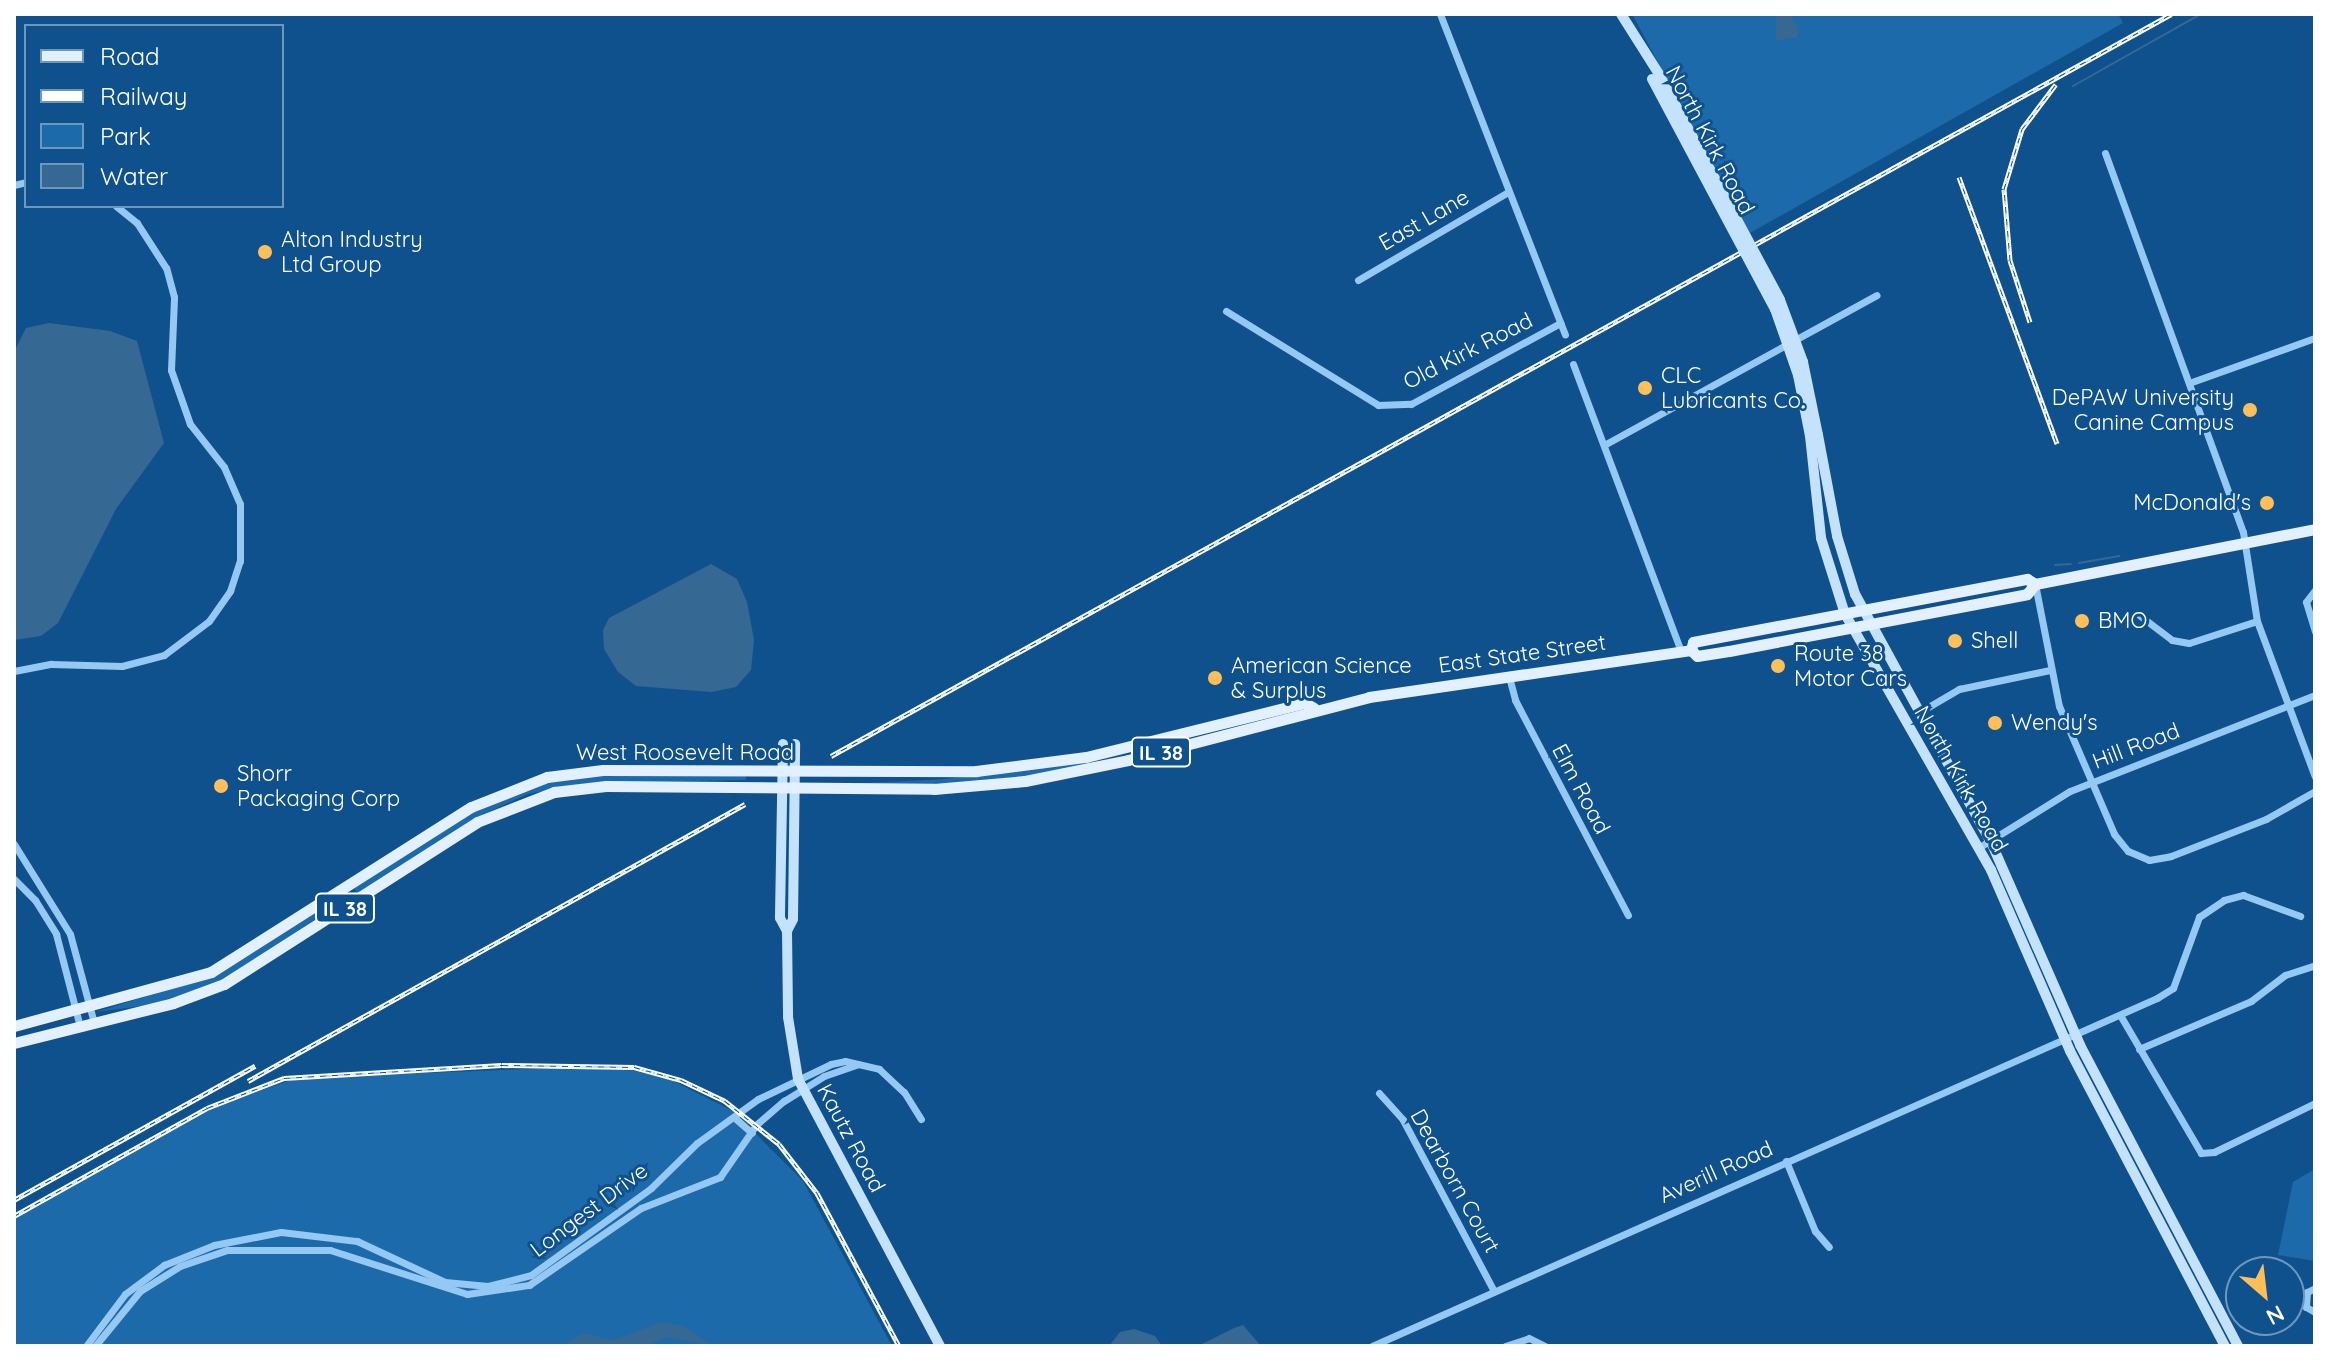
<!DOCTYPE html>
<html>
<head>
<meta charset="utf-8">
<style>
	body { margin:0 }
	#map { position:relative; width:2329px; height:1360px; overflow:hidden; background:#0f518d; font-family:Quicksand,sans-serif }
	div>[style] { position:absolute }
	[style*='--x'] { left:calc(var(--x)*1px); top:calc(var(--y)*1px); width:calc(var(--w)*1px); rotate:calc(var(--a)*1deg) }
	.green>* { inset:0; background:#1d6aab }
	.water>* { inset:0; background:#366894 }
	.stream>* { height:2px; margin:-1px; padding:0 1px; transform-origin:1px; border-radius:1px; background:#366894 }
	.street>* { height:7px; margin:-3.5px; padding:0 3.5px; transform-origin:3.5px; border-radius:3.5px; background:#95c8f3 }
	.secondary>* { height:10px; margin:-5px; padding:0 5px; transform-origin:5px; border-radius:5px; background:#c5e2fd }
	.primary>* { height:11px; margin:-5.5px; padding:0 5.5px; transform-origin:5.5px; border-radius:5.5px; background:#e2f0ff }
	.rail>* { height:5px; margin-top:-2.5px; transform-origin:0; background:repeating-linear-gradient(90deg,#0f518d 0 6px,#fff 0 12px); box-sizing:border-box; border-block:2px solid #fff }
	.secondary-bridge>* { height:10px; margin:-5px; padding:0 5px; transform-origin:5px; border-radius:5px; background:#c5e2fd }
	.dots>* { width:22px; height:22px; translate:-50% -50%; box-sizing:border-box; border:4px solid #0f518d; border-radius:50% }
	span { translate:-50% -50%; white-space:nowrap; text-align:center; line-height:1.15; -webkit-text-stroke:6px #0f518d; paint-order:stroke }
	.shield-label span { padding:2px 6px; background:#0f518d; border:2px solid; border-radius:6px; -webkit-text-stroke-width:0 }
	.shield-label { font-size:20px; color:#fff; font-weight:700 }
	.street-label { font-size:22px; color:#fff }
	.poi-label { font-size:22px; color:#fff }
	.left { translate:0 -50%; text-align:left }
	.right { translate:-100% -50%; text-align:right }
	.frame { position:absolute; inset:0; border:16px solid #fff; pointer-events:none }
	.legend { position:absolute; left:24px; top:24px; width:260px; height:184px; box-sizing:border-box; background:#0f518d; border:2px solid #6f97bb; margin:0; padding:10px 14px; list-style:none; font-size:24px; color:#fff }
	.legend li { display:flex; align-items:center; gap:16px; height:40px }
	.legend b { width:40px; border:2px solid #6f97bb }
	.north { position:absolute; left:2225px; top:1256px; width:80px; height:80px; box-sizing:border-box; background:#0f518d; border:2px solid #6f97bb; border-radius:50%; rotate:152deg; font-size:22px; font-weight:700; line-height:32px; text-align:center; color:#fff }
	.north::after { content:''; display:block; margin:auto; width:28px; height:36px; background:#ffbf58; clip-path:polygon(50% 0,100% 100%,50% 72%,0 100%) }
</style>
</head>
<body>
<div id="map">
	<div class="green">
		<div style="clip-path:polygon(1632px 14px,2118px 14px,2123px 23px,1750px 233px)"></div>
		<div style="clip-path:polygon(1098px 758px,1099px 763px,1029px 776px,958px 784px,828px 785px,945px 779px)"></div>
		<div style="clip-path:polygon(588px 775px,746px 776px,746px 780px,588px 783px,528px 794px,477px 817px,358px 894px,354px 888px,467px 814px,551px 781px)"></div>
		<div style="clip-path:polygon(329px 905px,331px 908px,241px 970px,209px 986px,149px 1005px,96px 1012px,215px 975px)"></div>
		<div style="clip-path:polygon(579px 1067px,627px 1069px,671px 1080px,733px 1111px,803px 1181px,892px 1346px,14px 1346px,14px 1217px,210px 1108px,297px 1078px)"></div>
		<div style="clip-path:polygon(2315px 1169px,2315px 1261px,2278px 1255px,2293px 1182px)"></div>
	</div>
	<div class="water">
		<div style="clip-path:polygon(1776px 14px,1790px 15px,1799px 28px,1797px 37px,1776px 41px)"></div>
		<div style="clip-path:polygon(49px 323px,110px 331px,137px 341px,164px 443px,116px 509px,58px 623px,41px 636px,14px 640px,16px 348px,26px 328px)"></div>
		<div style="clip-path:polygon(711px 564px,737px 579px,747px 602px,754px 640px,751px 670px,736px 687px,711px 692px,636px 686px,618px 672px,604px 649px,603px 630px,609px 618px)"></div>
		<div style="clip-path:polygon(662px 1322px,684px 1326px,712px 1346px,669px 1337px,644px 1346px,563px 1346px,583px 1333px,613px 1340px)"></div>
		<div style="clip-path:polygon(1243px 1325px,1261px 1346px,1198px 1346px,1234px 1328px)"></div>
		<div style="clip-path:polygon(1134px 1329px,1155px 1336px,1162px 1346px,1109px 1346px,1120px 1332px)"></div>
	</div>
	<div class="stream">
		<div style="--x:1732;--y:14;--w:13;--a:0"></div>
		<div style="--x:1750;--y:14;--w:9;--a:0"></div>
		<div style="--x:1765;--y:14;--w:3;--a:0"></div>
		<div style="--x:2073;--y:86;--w:147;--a:-29.4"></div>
		<div style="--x:2079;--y:563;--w:41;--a:-9.9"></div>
		<div style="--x:2055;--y:565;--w:16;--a:-4"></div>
	</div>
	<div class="street">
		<div style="--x:1440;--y:14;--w:344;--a:68.7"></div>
		<div style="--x:2105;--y:153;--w:403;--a:70"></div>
		<div style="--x:2243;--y:532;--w:90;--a:81.1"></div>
		<div style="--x:2257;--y:621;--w:166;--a:69.6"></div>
		<div style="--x:14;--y:185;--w:12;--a:-14"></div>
		<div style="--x:1358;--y:280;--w:174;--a:-30.4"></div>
		<div style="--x:1226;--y:311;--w:179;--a:31.7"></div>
		<div style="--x:1378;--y:405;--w:33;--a:-2"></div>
		<div style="--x:1411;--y:404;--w:170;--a:-28.5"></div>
		<div style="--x:1573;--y:364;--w:307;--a:69.4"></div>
		<div style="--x:2189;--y:383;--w:134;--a:-19.7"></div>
		<div style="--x:1604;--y:445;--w:311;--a:-28.8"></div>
		<div style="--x:2035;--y:584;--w:124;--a:78.9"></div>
		<div style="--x:2059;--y:706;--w:139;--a:66.7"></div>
		<div style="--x:2114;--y:834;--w:22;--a:51"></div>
		<div style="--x:2128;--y:851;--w:23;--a:23"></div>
		<div style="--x:2149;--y:860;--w:22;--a:-10"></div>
		<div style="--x:2171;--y:856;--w:102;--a:-21.3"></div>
		<div style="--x:2266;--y:819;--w:56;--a:-29.7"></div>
		<div style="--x:2315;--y:590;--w:15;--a:127"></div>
		<div style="--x:2306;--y:602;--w:31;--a:73"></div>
		<div style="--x:2139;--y:615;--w:41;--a:37.1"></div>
		<div style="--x:2172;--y:640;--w:17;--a:10"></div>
		<div style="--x:2189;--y:643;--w:71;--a:-17.9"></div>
		<div style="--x:14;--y:671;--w:38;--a:-11"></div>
		<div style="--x:51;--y:664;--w:71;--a:1.6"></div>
		<div style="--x:122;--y:666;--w:43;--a:-14.7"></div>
		<div style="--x:164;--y:655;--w:56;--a:-37.1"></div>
		<div style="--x:209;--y:621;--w:37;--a:-55"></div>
		<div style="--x:230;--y:591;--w:32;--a:-72"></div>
		<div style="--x:240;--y:561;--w:57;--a:-90"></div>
		<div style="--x:240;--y:504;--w:40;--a:-113.4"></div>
		<div style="--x:224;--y:467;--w:55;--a:-128.3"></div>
		<div style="--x:190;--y:424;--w:57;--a:-109.4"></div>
		<div style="--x:171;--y:370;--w:73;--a:-87.6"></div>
		<div style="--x:174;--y:297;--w:30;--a:-105"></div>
		<div style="--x:166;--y:268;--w:54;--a:-122.8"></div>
		<div style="--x:137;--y:223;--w:27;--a:-141"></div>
		<div style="--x:1509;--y:677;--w:24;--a:75"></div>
		<div style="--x:1515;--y:700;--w:243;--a:62.3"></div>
		<div style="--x:1918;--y:713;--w:48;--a:-30.3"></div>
		<div style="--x:1959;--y:689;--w:93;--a:-11.8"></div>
		<div style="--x:14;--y:844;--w:106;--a:58.1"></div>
		<div style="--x:70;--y:934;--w:92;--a:74.9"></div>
		<div style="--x:1978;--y:848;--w:108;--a:-31.8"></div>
		<div style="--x:2070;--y:791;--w:263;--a:-21.4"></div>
		<div style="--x:14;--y:879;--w:30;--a:45"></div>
		<div style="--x:35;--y:900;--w:40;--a:58"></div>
		<div style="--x:56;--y:934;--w:96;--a:75.5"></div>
		<div style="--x:2120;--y:1015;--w:160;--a:59.6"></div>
		<div style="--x:2201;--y:1153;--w:13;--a:-4"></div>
		<div style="--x:2214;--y:1152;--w:112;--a:-25.9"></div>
		<div style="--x:2139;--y:1049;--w:122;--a:-23.2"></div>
		<div style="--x:2251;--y:1001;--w:43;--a:-37.4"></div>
		<div style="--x:2285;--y:975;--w:32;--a:-18"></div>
		<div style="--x:1379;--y:1093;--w:36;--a:48"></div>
		<div style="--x:1403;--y:1120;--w:194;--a:62"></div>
		<div style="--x:736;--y:1119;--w:21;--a:41"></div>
		<div style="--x:1786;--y:1161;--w:76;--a:67.5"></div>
		<div style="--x:1815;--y:1231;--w:21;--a:49"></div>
		<div style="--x:2315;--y:1288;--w:9;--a:153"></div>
		<div style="--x:2307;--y:1292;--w:15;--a:94"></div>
		<div style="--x:2306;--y:1307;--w:10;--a:29"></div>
		<div style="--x:86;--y:1346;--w:65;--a:-53.1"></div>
		<div style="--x:125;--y:1294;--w:49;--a:-36.6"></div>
		<div style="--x:164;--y:1265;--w:54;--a:-21.8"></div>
		<div style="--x:214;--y:1245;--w:68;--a:-11"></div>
		<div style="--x:281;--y:1232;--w:77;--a:6.8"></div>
		<div style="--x:357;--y:1241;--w:97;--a:25"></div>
		<div style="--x:445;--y:1282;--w:43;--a:5.3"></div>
		<div style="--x:488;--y:1286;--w:44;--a:-14.3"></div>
		<div style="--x:531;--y:1275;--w:148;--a:-35.9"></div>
		<div style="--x:651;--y:1188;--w:64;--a:-44.4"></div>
		<div style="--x:697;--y:1143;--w:75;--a:-35.8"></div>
		<div style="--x:758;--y:1099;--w:81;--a:-25.6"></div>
		<div style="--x:831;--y:1064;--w:14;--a:-12"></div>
		<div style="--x:845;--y:1061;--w:35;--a:13"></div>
		<div style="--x:879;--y:1069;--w:34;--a:43"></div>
		<div style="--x:904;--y:1092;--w:32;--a:58"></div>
		<div style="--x:95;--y:1346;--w:71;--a:-50.7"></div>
		<div style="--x:140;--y:1291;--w:47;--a:-32"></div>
		<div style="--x:180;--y:1266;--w:50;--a:-18.8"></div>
		<div style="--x:227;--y:1250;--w:103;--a:0"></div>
		<div style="--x:330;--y:1250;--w:144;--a:17.8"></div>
		<div style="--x:467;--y:1294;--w:63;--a:-8.3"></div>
		<div style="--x:529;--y:1285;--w:136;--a:-34.5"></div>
		<div style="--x:641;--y:1208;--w:85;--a:-21.4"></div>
		<div style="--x:720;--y:1177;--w:63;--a:-55.3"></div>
		<div style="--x:756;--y:1125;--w:37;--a:-41"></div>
		<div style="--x:784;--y:1101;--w:47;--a:-32"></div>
		<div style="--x:824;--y:1076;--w:36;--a:-19"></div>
		<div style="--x:1372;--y:1346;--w:859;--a:-23.91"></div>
		<div style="--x:2157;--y:998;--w:19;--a:-32"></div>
		<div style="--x:2173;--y:988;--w:76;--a:-69.9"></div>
		<div style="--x:2199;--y:917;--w:30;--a:-34"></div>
		<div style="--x:2224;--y:900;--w:20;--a:-15"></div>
		<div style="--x:2243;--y:895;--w:61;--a:20.2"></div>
		<div style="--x:1505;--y:1346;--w:25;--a:-18"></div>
		<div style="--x:1529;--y:1338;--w:18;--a:27"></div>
	</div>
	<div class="secondary">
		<div style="--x:1621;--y:14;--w:71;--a:57.7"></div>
		<div style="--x:1818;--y:435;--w:103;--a:79.3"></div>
		<div style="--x:1837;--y:536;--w:61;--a:72.8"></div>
		<div style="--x:1855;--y:594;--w:283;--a:61.3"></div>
		<div style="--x:1991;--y:842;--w:222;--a:66.3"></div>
		<div style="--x:2080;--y:1045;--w:340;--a:62.3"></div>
		<div style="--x:1810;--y:436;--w:103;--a:83.8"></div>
		<div style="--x:1821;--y:538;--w:80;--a:72.5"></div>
		<div style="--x:1845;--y:614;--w:295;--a:60.3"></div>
		<div style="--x:1991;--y:870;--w:197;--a:66.4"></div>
		<div style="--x:2070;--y:1051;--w:333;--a:62.3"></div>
		<div style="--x:783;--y:744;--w:174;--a:91"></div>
		<div style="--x:780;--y:918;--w:15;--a:62"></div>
		<div style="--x:787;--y:931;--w:86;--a:89.3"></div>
		<div style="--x:788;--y:1017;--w:63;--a:80.8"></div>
		<div style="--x:798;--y:1079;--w:302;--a:62"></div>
		<div style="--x:787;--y:931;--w:13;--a:-63"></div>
		<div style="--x:793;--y:919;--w:175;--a:-89.3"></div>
	</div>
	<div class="primary">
		<div style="--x:1691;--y:650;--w:8;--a:-76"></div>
		<div style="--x:1693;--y:642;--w:340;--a:-10.7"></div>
		<div style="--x:2027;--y:579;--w:9;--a:32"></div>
		<div style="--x:2035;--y:584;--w:285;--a:-11.1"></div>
		<div style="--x:14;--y:1026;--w:204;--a:-15.3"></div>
		<div style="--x:211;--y:972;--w:308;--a:-32.4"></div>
		<div style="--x:471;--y:807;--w:82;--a:-21.5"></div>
		<div style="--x:547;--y:777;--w:56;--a:-7.1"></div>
		<div style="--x:603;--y:770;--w:373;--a:0.2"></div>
		<div style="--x:976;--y:771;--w:111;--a:-7.3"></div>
		<div style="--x:1086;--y:757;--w:226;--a:-13.9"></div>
		<div style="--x:1305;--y:703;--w:10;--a:29"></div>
		<div style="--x:14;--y:1043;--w:164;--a:-14.1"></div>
		<div style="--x:173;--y:1003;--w:54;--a:-20.4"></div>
		<div style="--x:224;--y:984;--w:300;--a:-32.6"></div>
		<div style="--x:477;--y:822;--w:83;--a:-21.3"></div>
		<div style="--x:554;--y:792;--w:52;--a:-6.6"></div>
		<div style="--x:606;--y:786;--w:328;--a:0.5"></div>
		<div style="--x:934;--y:789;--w:91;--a:-5"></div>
		<div style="--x:1025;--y:781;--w:105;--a:-11.5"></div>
		<div style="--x:1128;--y:760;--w:249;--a:-14.6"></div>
		<div style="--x:1369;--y:697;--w:325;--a:-8.3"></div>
		<div style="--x:1691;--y:650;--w:8;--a:45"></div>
		<div style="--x:1697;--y:656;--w:32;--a:-9"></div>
		<div style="--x:1729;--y:651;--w:303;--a:-10.8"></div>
		<div style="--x:2027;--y:594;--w:13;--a:-51"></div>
	</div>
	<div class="rail">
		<div style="--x:1959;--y:177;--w:284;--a:69.8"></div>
		<div style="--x:2030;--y:322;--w:65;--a:-107.9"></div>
		<div style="--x:2010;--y:260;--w:71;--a:-94.8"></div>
		<div style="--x:2004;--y:189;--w:63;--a:-73.3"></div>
		<div style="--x:2022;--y:129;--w:56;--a:-52.9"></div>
		<div style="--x:831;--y:756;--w:1532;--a:-28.97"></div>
		<div style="--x:248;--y:1081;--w:569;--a:-29.13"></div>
		<div style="--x:14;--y:1200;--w:276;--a:-29.1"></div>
		<div style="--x:14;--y:1216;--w:221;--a:-29.2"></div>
		<div style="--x:207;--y:1108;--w:83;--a:-21.3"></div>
		<div style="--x:284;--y:1078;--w:218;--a:-3.4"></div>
		<div style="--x:502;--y:1065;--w:132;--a:0.9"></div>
		<div style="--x:634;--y:1067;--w:49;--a:15.5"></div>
		<div style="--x:681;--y:1080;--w:49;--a:25.5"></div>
		<div style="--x:725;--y:1101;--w:69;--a:38.5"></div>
		<div style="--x:779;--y:1144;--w:62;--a:52.2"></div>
		<div style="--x:817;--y:1193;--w:174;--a:61.8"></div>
	</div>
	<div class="secondary-bridge">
		<div style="--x:1659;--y:74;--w:256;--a:61.8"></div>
		<div style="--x:1780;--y:300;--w:66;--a:69.6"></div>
		<div style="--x:1803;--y:362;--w:75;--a:78.4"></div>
		<div style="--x:1652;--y:79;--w:261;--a:61.9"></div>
		<div style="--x:1775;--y:309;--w:70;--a:70.8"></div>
		<div style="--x:1798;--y:375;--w:62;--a:78.9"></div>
	</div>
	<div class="dots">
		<div style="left:265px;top:252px;background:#ffbf58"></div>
		<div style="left:1645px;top:388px;background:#ffbf58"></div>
		<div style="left:2250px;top:410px;background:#ffbf58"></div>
		<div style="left:2267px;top:503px;background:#ffbf58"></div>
		<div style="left:2082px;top:621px;background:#ffbf58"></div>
		<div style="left:1955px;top:641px;background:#ffbf58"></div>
		<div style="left:1778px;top:666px;background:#ffbf58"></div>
		<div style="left:1215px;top:678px;background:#ffbf58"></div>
		<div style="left:1995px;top:723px;background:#ffbf58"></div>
		<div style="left:221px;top:786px;background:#ffbf58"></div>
	</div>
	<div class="shield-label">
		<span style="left:1161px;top:752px">IL 38</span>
		<span style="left:345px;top:908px">IL 38</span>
	</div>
	<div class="street-label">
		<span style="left:1710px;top:140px;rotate:62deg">North Kirk Road</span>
		<span style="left:1424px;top:220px;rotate:-30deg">East Lane</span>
		<span style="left:1468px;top:351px;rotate:-27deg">Old Kirk Road</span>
		<span style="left:1522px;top:654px;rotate:-8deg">East State Street</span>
		<span style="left:2136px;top:746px;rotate:-21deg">Hill Road</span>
		<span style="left:685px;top:753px">West Roosevelt Road</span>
		<span style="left:1961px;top:779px;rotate:60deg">North Kirk Road</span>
		<span style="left:1581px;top:789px;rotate:62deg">Elm Road</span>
		<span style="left:851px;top:1138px;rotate:62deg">Kautz Road</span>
		<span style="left:1716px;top:1172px;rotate:-24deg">Averill Road</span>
		<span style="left:1455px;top:1181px;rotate:61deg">Dearborn Court</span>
		<span style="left:589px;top:1210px;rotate:-37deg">Longest Drive</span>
	</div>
	<div class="poi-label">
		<span class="left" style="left:281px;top:252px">Alton Industry<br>Ltd Group</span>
		<span class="left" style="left:1661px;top:388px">CLC<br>Lubricants Co.</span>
		<span class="right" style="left:2234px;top:410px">DePAW University<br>Canine Campus</span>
		<span class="right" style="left:2251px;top:503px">McDonald's</span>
		<span class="left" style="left:2098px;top:621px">BMO</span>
		<span class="left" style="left:1971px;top:641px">Shell</span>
		<span class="left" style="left:1794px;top:666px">Route 38<br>Motor Cars</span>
		<span class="left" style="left:1231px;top:678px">American Science<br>&amp; Surplus</span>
		<span class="left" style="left:2011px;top:723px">Wendy's</span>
		<span class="left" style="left:237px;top:786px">Shorr<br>Packaging Corp</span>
	</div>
	<div class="frame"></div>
	<ul class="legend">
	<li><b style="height:10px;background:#e2f0ff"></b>Road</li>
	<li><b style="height:10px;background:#fff"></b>Railway</li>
	<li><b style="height:22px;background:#1d6aab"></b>Park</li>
	<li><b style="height:22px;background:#366894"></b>Water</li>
	</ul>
	<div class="north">N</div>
</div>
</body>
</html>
